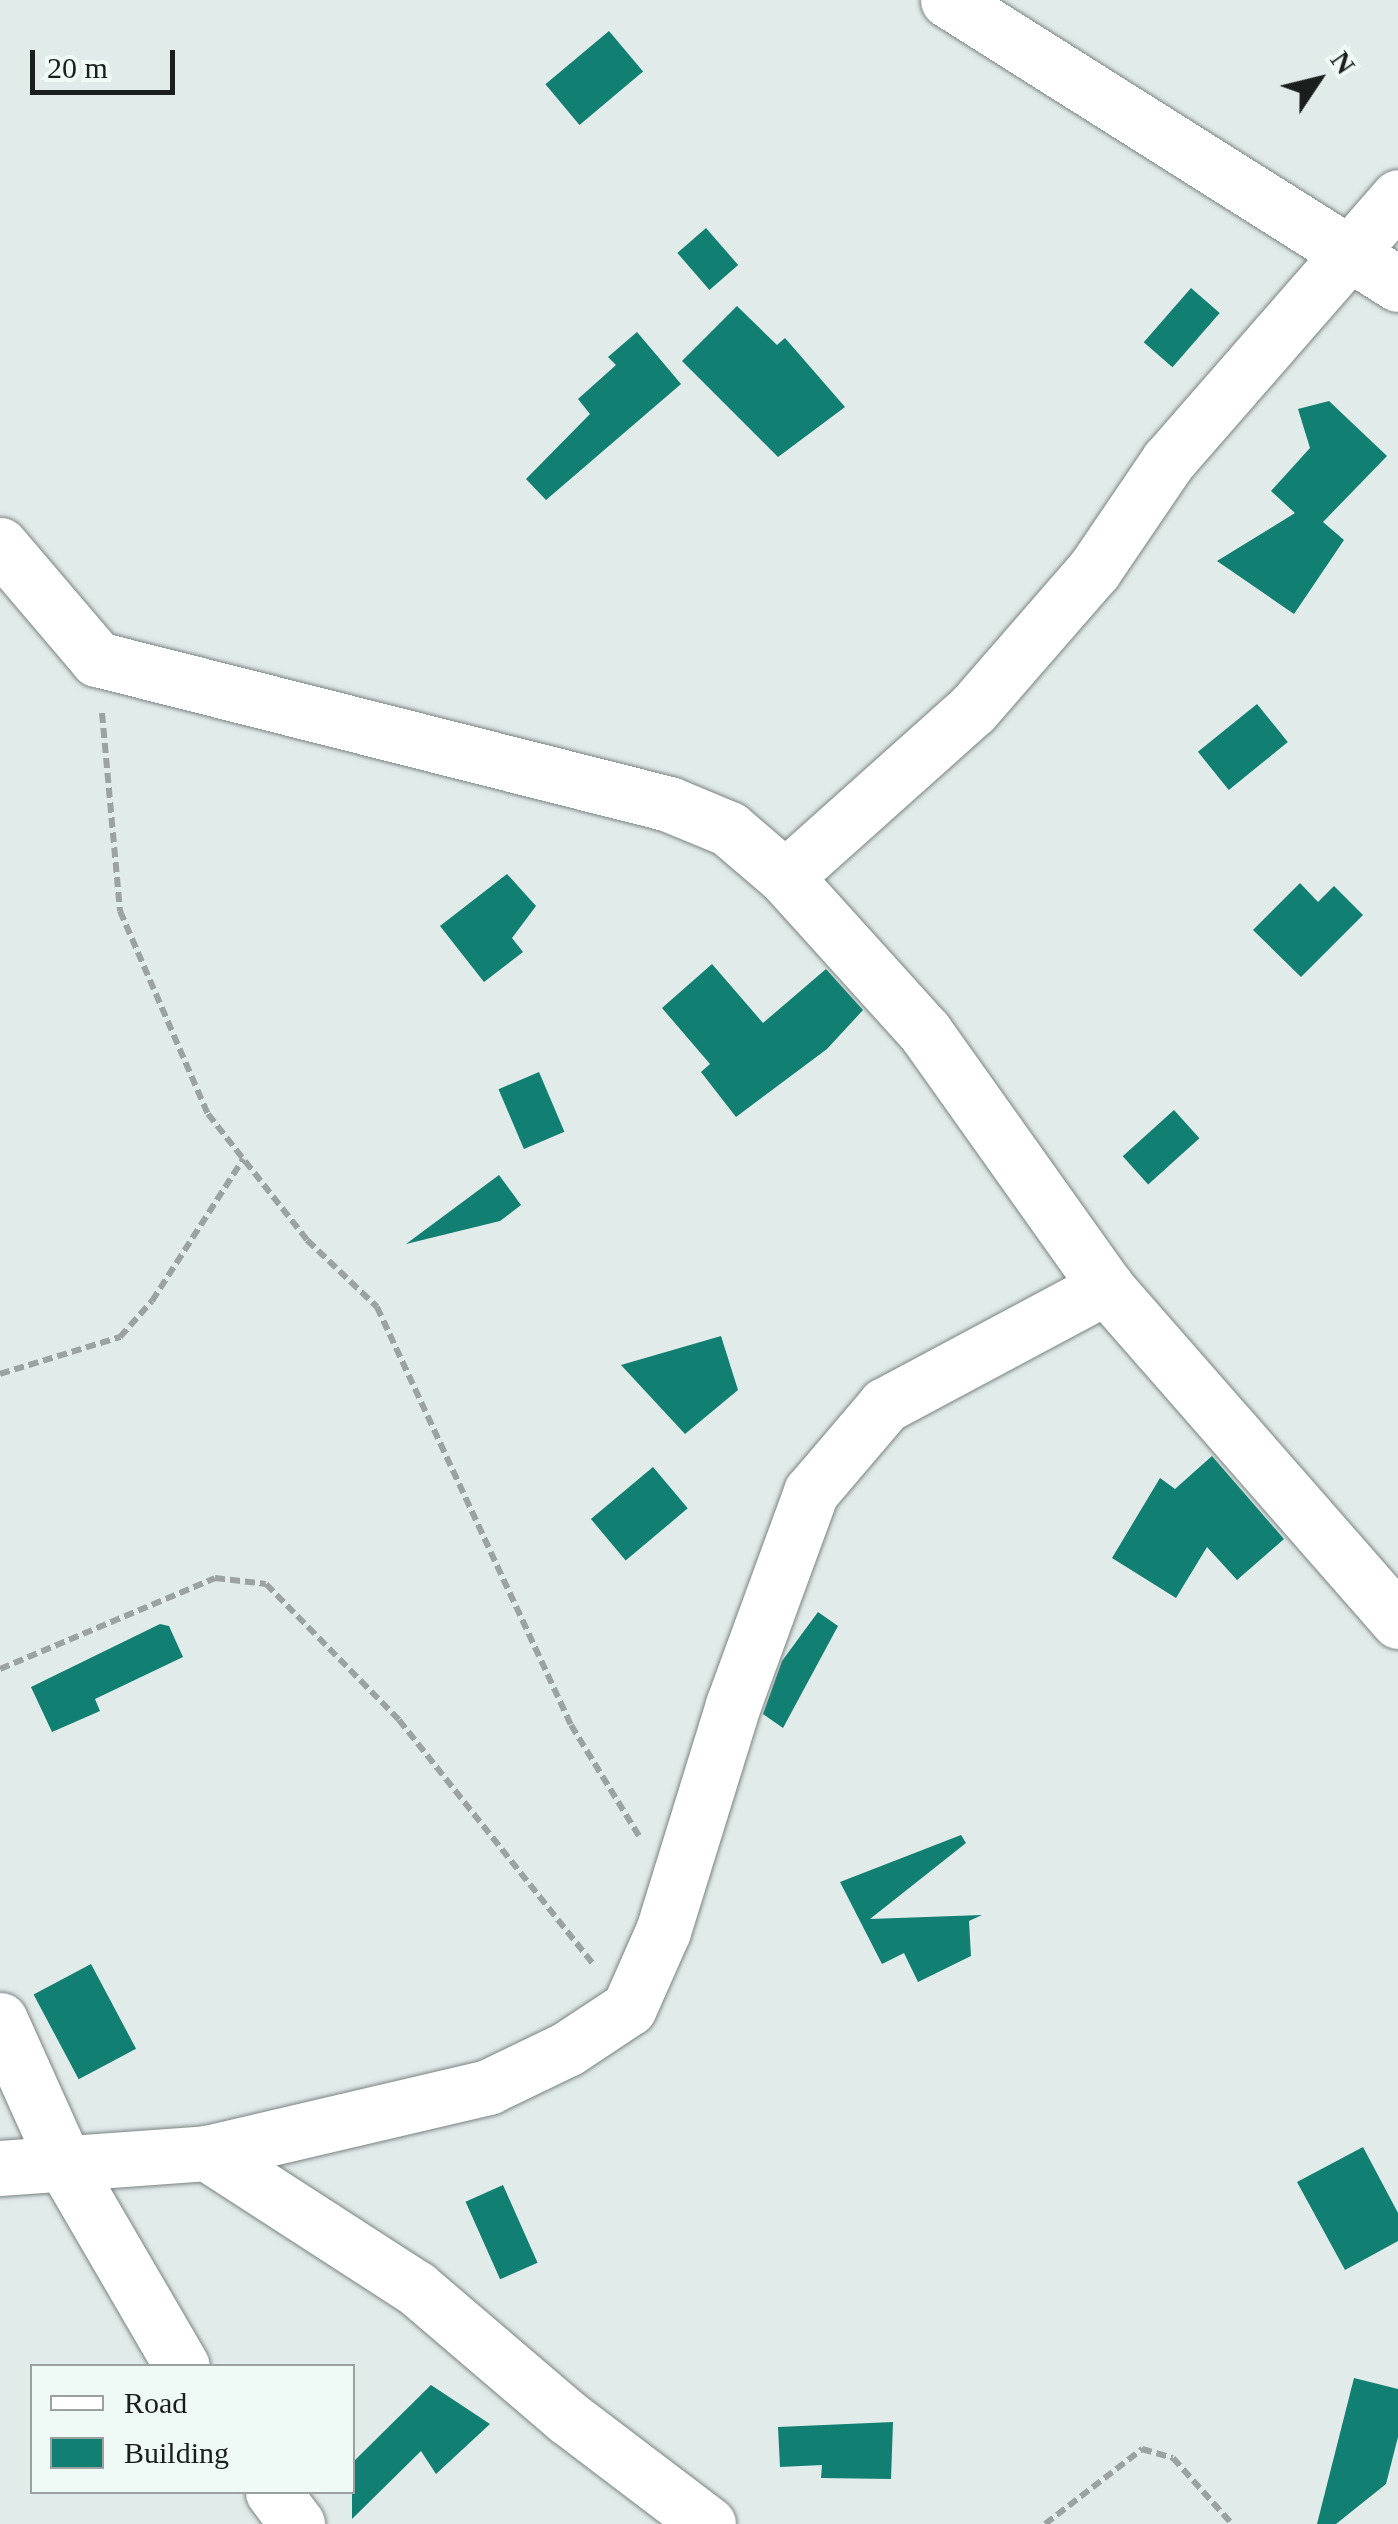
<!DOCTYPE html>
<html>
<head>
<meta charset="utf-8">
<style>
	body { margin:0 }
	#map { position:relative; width:1398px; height:2524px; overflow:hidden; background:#e1ebe9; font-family:"Times New Roman",serif }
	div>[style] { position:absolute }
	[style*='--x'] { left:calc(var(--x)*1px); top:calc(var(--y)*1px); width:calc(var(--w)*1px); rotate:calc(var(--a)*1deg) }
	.building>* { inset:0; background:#117f71; transform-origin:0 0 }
	.path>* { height:6px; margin-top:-3px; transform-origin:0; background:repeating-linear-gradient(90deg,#9ba2a1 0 10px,transparent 0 15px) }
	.roads { filter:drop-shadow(0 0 2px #7a8381) drop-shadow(0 0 2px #7a8381) }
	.minor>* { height:55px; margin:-27.5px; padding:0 27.5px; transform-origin:27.5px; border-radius:27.5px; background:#fff }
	span { translate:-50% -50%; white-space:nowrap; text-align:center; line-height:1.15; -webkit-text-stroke:10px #eff9f6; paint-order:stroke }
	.legend { position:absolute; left:30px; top:2364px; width:325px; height:130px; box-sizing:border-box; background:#eff9f6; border:2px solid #9aa19f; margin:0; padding:12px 18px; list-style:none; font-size:30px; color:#1a1e1d }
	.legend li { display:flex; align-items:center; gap:20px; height:50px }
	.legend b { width:50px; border:2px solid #9aa19f }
	.north { position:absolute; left:1268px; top:30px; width:100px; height:100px; -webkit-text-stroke:8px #eff9f6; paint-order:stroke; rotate:55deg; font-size:28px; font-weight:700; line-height:40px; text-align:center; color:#1a1e1d }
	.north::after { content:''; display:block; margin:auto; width:35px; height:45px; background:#1a1e1d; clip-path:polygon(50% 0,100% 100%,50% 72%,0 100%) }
	.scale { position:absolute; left:30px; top:50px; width:145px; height:45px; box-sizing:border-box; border:5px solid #1a1e1d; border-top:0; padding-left:12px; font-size:30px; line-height:35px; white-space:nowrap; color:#1a1e1d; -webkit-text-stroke:8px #eff9f6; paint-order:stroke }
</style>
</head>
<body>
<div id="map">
	<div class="building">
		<div style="left:609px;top:31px;width:53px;height:83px;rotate:50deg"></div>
		<div style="left:706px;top:228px;width:49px;height:38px;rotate:49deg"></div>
		<div style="left:1191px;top:288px;width:38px;height:72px;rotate:41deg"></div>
		<div style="clip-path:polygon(737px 306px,777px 345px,785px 338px,845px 407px,778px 457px,682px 361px)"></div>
		<div style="clip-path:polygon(637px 332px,681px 384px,546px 500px,526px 479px,590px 414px,578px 399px,616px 365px,608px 357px)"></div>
		<div style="clip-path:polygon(1329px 401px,1387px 456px,1323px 522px,1344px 540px,1294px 614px,1217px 561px,1295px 513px,1271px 491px,1310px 448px,1298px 409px)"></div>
		<div style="left:1257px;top:704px;width:49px;height:76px;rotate:51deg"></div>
		<div style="clip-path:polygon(507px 874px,536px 906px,512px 938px,523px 952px,484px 982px,440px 926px)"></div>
		<div style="clip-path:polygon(1300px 883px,1318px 902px,1334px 886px,1363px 915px,1301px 977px,1253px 930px)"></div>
		<div style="clip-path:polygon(712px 964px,763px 1023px,826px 969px,863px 1010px,827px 1049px,736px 1117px,701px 1072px,710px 1064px,662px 1008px)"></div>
		<div style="left:539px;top:1072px;width:65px;height:44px;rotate:67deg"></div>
		<div style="left:1174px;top:1110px;width:38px;height:69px;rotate:48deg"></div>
		<div style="clip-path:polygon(499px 1175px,521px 1205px,500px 1221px,406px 1244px)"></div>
		<div style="clip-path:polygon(721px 1336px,738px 1390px,685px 1434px,621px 1365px)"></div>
		<div style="clip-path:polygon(1212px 1456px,1284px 1539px,1237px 1580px,1207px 1547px,1176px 1598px,1112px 1558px,1160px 1478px,1175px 1489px)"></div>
		<div style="left:653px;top:1467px;width:54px;height:81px;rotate:50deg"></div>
		<div style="clip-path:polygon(818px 1612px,838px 1626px,783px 1728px,763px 1714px,782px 1661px)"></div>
		<div style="clip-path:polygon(160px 1624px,169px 1626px,183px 1657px,95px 1699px,100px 1711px,52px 1732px,31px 1687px)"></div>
		<div style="clip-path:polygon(961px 1835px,966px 1843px,870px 1919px,982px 1915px,969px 1921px,971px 1956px,918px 1982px,904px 1953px,882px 1964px,840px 1882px)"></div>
		<div style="left:91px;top:1964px;width:96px;height:65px;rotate:62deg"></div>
		<div style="clip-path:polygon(1363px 2147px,1398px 2213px,1398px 2241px,1345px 2270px,1297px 2182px)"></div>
		<div style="left:503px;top:2185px;width:85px;height:41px;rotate:66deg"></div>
		<div style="clip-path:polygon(1354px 2378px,1398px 2389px,1398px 2437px,1386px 2484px,1336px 2524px,1317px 2524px)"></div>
		<div style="clip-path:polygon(431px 2385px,490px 2424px,436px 2474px,421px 2451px,352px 2519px,352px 2463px)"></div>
		<div style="clip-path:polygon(893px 2422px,891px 2479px,821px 2478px,822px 2465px,780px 2467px,778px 2427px)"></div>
	</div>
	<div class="path">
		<div style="--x:102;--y:713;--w:199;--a:84.8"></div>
		<div style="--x:120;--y:911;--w:221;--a:66.6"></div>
		<div style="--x:208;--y:1114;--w:160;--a:51.8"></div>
		<div style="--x:307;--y:1240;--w:97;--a:43.7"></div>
		<div style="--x:377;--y:1307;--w:461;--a:65.1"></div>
		<div style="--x:571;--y:1725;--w:130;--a:58.5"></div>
		<div style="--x:0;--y:1374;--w:126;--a:-17.1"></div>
		<div style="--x:120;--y:1337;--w:48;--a:-48.4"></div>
		<div style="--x:152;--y:1301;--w:169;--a:-57.3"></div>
		<div style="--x:0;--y:1669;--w:233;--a:-22.9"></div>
		<div style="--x:215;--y:1578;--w:51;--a:6.7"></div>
		<div style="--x:266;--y:1584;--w:190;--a:45.6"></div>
		<div style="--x:399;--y:1720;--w:313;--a:51.5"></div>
		<div style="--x:1045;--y:2524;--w:123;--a:-37.7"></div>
		<div style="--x:1142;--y:2449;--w:32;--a:16"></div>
		<div style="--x:1173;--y:2458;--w:89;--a:48.2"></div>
	</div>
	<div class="roads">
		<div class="minor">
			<div style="--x:948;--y:0;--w:532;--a:32.26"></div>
			<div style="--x:0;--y:545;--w:150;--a:49.6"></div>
			<div style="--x:97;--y:659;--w:590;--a:14.22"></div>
			<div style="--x:669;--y:804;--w:65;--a:22.6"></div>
			<div style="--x:729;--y:829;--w:74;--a:40.6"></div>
			<div style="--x:785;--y:877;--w:252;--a:-41.8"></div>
			<div style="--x:973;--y:709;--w:184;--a:-49"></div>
			<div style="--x:1094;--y:570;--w:132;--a:-55.8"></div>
			<div style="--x:1168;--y:461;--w:350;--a:-48.9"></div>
			<div style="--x:785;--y:877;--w:209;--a:47.9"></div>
			<div style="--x:925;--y:1032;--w:313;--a:54.6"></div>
			<div style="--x:1106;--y:1287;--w:444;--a:48.8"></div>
			<div style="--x:0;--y:2020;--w:161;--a:65.8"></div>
			<div style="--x:66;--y:2167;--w:230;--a:59.8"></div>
			<div style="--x:207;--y:2153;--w:249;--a:32.9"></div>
			<div style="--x:416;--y:2288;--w:199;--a:40.5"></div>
			<div style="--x:567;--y:2417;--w:177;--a:37.2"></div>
			<div style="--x:0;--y:2168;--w:208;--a:-4.1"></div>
			<div style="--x:207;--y:2153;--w:289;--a:-13.2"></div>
			<div style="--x:488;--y:2087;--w:88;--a:-25.7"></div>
			<div style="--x:567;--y:2049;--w:74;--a:-33.5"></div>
			<div style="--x:629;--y:2008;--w:84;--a:-66.2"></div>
			<div style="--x:663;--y:1931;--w:237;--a:-72.8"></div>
			<div style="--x:733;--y:1705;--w:227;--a:-69.9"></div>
			<div style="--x:811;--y:1492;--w:114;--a:-49.6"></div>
			<div style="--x:885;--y:1405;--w:251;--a:-28.1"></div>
			<div style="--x:273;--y:2492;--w:40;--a:53"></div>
		</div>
	</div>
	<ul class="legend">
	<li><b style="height:12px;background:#fff"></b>Road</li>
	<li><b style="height:28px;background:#117f71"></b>Building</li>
	</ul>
	<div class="north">N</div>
	<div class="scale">20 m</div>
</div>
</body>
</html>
